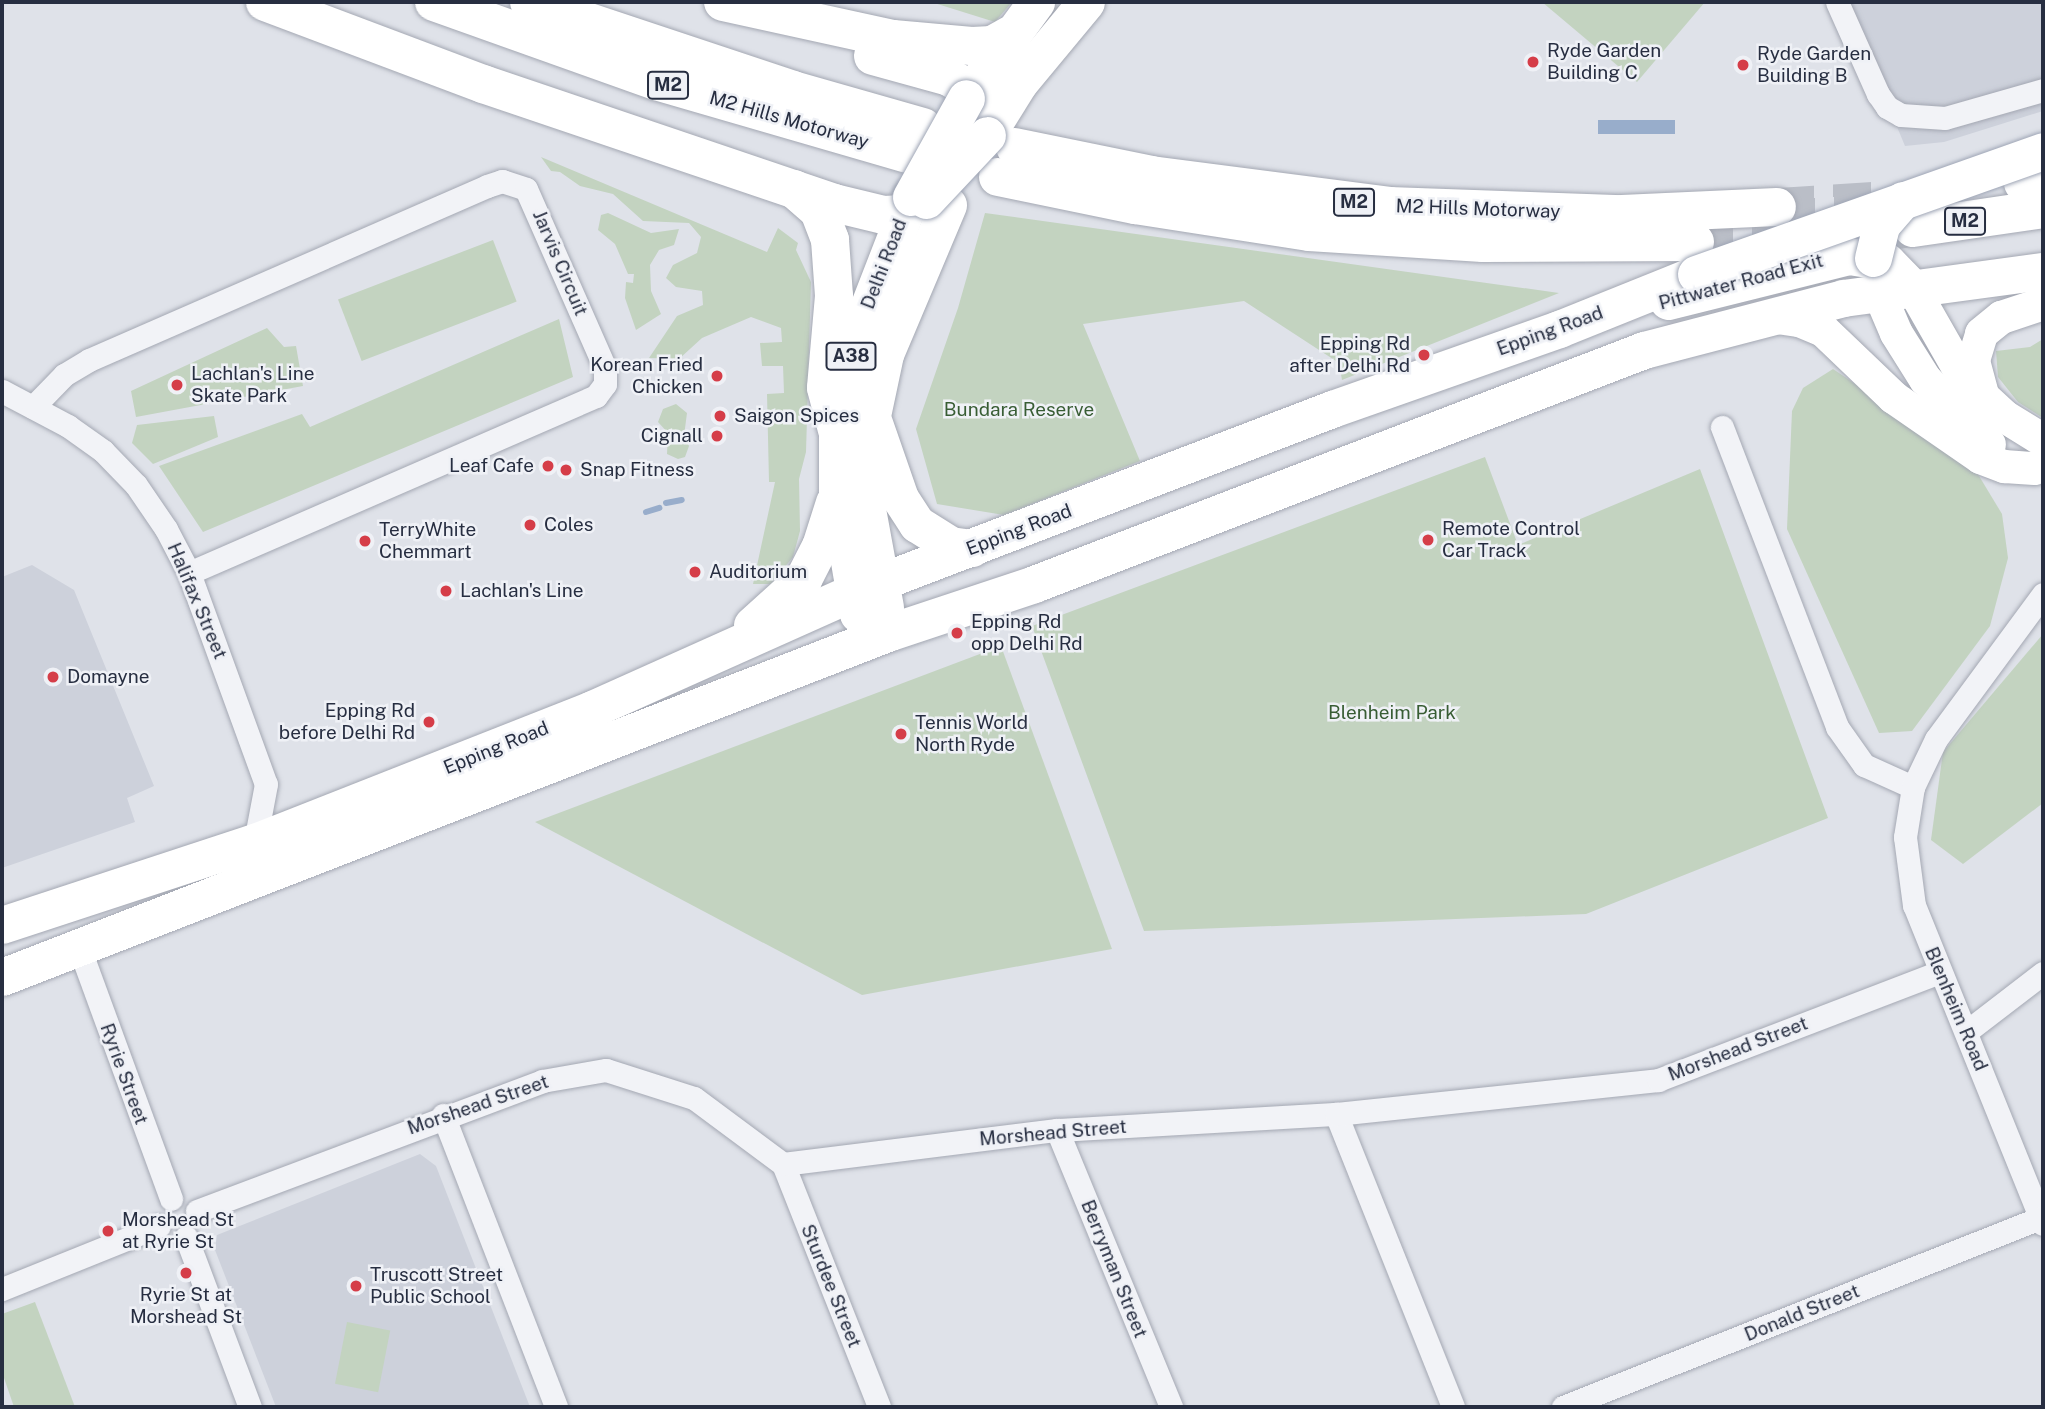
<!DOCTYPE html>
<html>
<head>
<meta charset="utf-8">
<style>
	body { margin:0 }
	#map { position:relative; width:2045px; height:1409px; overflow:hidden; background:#dfe2e9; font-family:"Public Sans",sans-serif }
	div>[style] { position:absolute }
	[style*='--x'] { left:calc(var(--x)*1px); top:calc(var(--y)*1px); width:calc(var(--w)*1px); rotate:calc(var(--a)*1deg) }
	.built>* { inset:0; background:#cdd1db }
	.green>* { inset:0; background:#c3d3c0; transform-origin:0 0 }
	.water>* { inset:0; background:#98adcb; transform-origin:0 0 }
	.stream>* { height:6px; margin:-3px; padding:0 3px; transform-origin:3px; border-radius:3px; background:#98adcb }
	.motorway-tunnel>* { height:38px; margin-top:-19px; transform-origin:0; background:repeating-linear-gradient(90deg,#babec7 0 38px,transparent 0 57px) }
	.roads { filter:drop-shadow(0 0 2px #a4a8b3) drop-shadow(0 0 2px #a4a8b3) }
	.minor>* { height:23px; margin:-11.5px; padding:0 11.5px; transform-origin:11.5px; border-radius:11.5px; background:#f2f3f7 }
	.secondary>* { height:33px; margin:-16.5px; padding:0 16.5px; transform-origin:16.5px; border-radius:16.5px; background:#fff }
	.primary>* { height:37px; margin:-18.5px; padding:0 18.5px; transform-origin:18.5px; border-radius:18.5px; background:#fff }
	.motorway>* { height:38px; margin:-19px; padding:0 19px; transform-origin:19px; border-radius:19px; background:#fff }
	.bridges { filter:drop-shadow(0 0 2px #9ea5b5) drop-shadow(0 0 2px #9ea5b5) }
	.primary-bridge>* { height:37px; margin:-18.5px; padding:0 18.5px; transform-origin:18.5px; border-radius:18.5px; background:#fff }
	.dots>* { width:19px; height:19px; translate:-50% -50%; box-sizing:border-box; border:4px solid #eff1f6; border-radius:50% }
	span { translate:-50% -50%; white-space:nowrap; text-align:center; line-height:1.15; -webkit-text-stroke:5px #eff1f6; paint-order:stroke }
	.shield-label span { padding:2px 5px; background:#eff1f6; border:2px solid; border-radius:5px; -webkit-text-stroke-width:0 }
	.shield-label { font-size:18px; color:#272e41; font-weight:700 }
	.poi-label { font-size:19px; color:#272e41 }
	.left { translate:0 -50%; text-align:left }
	.right { translate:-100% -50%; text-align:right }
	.street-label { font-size:19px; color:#272e41 }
	.park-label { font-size:19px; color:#385d34 }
	.frame { position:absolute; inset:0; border:4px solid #272e41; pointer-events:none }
</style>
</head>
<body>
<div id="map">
	<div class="built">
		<div style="clip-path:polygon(1845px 2px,2043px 2px,2043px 111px,1944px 142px,1905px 146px)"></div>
		<div style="clip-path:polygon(32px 565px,74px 590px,154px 786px,127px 798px,135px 822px,2px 868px,2px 577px)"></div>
		<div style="clip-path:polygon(420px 1154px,436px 1166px,530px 1407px,276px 1407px,215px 1250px,217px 1235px)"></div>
	</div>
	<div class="green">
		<div style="clip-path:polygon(931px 2px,1012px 2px,995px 22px)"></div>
		<div style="clip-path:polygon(1542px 2px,1705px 2px,1637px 82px)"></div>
		<div style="clip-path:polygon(541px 157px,767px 252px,778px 228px,798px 243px,796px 250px,811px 282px,806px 452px,799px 479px,800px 531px,793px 557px,771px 584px,753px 584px,775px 482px,769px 482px,767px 394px,784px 393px,783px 366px,762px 366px,760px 343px,782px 342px,781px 328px,751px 317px,702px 338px,679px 359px,649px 358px,677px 316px,703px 305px,702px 291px,676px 287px,666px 278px,673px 265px,697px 253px,701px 237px,689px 223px,643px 221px,613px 194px,580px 186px,560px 172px,551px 171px)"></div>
		<div style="clip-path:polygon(608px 213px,651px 233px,679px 229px,674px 245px,659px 250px,650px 265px,651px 291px,661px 314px,636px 330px,625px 298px,626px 282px,633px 283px,634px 274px,628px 274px,615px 244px,598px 230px,601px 215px)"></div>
		<div style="clip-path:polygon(985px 213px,1559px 293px,1342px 380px,1339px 363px,1244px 301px,1083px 324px,1140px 461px,1004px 515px,937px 504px,916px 429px,958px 308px)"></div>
		<div style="left:493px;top:240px;width:66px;height:166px;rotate:69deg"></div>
		<div style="clip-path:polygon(559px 319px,573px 377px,203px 532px,159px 466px,302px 414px,310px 427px)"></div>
		<div style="clip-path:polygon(267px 328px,284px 347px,296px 346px,303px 386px,136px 417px,131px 391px)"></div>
		<div style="clip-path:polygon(2043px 339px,2043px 418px,2018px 402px,1998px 377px,1996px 351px,2030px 347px)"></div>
		<div style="clip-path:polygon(1833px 369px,1970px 461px,2002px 514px,2008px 558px,1990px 626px,1912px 731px,1879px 733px,1787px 529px,1792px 411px,1803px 388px)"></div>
		<div style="clip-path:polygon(676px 404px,687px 413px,684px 436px,689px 446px,685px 457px,678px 459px,667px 454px,668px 433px,658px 422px,663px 409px)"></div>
		<div style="clip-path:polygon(214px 416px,218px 437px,153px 464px,132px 443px,137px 425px)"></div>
		<div style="clip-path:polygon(1485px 457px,1518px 545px,1700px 469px,1828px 818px,1586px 914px,1144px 931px,1032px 626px)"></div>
		<div style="clip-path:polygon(2043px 634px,2043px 803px,1963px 864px,1931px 840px,1943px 752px)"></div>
		<div style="clip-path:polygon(1001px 646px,1112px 949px,862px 995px,535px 822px)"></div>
		<div style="clip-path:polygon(35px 1302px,75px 1407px,14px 1407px,2px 1372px,2px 1314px)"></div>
		<div style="left:347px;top:1322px;width:44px;height:63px;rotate:11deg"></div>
	</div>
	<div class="water">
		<div style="left:1598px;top:120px;width:77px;height:14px"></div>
	</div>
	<div class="stream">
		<div style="--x:666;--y:503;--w:16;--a:-11"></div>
		<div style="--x:646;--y:512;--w:14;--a:-17"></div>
	</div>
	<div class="motorway-tunnel">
		<div style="--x:1777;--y:207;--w:112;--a:-3.6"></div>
		<div style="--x:1695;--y:242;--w:124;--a:-0.5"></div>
		<div style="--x:1819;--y:241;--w:94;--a:-8"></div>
	</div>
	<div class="roads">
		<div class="minor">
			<div style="--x:1837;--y:2;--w:101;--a:66"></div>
			<div style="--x:1878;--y:94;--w:16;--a:55"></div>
			<div style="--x:1887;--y:107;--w:16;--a:30"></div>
			<div style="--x:1901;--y:115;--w:44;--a:3.9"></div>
			<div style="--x:1945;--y:118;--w:102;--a:-15.9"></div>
			<div style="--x:2;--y:391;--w:75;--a:27.9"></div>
			<div style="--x:68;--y:426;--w:43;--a:35.5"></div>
			<div style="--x:103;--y:451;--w:47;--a:45.9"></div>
			<div style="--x:136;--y:485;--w:53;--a:55.7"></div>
			<div style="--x:166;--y:529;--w:50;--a:62.4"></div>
			<div style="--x:189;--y:573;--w:225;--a:70"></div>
			<div style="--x:266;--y:784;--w:59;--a:100.7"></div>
			<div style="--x:33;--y:407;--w:45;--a:-45.9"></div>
			<div style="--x:64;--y:375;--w:29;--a:-31"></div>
			<div style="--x:89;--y:360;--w:434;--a:-23.6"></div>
			<div style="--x:487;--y:186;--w:16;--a:-18"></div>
			<div style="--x:502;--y:181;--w:25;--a:18"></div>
			<div style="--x:526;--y:189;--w:196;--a:66.2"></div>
			<div style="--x:605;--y:368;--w:16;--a:90"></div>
			<div style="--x:605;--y:384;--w:15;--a:127"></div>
			<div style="--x:596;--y:396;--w:444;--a:156.5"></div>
			<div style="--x:1722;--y:427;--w:321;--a:69"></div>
			<div style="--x:1837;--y:727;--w:47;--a:54.6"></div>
			<div style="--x:1864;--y:765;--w:54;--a:24.2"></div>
			<div style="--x:2043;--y:594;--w:180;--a:126.4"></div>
			<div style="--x:1936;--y:739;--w:53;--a:115.6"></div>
			<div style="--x:1913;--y:787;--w:51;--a:99.1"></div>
			<div style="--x:1905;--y:837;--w:69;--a:82.5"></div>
			<div style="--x:1914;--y:905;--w:344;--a:68"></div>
			<div style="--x:79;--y:947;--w:268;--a:69.9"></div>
			<div style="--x:1966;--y:1032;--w:97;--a:-37.5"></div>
			<div style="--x:1336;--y:1114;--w:315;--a:68.2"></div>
			<div style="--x:443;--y:1115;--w:313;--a:68.8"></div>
			<div style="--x:1057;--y:1130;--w:300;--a:67.6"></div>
			<div style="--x:783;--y:1164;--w:261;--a:68.4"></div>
			<div style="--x:197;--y:1211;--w:369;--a:-20.6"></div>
			<div style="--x:542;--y:1081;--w:65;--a:-9.8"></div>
			<div style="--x:606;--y:1070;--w:92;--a:17.7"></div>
			<div style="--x:694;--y:1098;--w:111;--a:36.6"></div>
			<div style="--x:783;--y:1164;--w:276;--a:-7.1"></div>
			<div style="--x:1057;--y:1130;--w:279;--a:-3.3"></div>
			<div style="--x:1336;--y:1114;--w:324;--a:-6"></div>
			<div style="--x:1658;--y:1080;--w:302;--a:-21"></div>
			<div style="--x:186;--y:1237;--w:182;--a:69.4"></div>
			<div style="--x:2;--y:1289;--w:169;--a:-21.9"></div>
			<div style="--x:1563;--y:1407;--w:513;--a:-21.61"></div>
		</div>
		<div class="secondary">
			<div style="--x:1913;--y:289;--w:105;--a:60.3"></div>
			<div style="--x:1965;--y:380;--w:53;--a:42.7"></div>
			<div style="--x:2004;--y:416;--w:46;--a:31.6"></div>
			<div style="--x:1879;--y:293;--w:43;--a:67"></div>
			<div style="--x:1896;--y:333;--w:54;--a:57.8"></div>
			<div style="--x:1925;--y:379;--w:91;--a:45.4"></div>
			<div style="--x:1770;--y:316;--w:29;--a:8"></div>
			<div style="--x:1799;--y:320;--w:26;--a:23"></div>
			<div style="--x:1823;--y:330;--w:97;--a:43.7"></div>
			<div style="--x:1893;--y:397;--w:106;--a:34.6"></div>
			<div style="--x:1980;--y:457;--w:26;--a:21"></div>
			<div style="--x:2004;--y:466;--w:30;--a:4"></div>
			<div style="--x:1982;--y:394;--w:35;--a:-105"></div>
			<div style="--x:1973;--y:360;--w:28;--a:-73"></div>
			<div style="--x:1981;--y:333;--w:26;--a:-39"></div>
			<div style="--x:2001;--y:317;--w:44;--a:-18.4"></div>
		</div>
		<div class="primary">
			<div style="--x:966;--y:98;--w:119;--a:-53.9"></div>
			<div style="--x:991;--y:128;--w:53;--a:-58.1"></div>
			<div style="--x:1019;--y:83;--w:105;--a:-50.4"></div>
			<div style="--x:1668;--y:301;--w:187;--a:-14"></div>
			<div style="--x:1849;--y:256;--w:38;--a:9"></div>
			<div style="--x:1887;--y:262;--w:37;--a:46"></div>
			<div style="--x:874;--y:423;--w:79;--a:70.9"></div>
			<div style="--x:900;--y:498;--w:31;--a:57"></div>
			<div style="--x:917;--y:524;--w:39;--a:32"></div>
			<div style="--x:950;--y:545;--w:22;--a:8"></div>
			<div style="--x:885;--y:607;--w:100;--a:-100.4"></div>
			<div style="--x:867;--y:509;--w:70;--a:-90"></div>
			<div style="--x:867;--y:439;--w:87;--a:-78"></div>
			<div style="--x:885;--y:354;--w:162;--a:-67.1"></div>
			<div style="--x:858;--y:614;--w:125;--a:-99.7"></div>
			<div style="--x:837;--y:491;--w:61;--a:-90"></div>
			<div style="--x:837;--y:430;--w:96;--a:-78"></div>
			<div style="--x:857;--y:336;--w:149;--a:-68.8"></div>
			<div style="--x:752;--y:625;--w:69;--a:-42"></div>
			<div style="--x:803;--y:579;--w:37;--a:-63"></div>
			<div style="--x:820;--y:546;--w:46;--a:-72.3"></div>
			<div style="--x:2;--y:925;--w:266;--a:-18.2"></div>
			<div style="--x:255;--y:842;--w:362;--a:-21.5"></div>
			<div style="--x:592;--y:709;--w:287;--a:-24.1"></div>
			<div style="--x:854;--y:592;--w:512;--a:-20.95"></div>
			<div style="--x:1332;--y:409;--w:241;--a:-19.4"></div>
			<div style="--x:1559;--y:329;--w:148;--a:-21.9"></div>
			<div style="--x:2;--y:977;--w:953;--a:-21.23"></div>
			<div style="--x:890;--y:632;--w:152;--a:-18.4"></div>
			<div style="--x:1034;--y:584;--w:653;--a:-20.99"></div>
			<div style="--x:1644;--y:350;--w:206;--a:-14.6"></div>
			<div style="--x:1843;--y:298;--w:202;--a:-7.7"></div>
		</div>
		<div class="motorway">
			<div style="--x:265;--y:2;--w:233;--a:20.6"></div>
			<div style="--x:483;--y:84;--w:371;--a:18.7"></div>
			<div style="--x:834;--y:203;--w:51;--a:13.5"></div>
			<div style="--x:884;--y:215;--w:19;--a:-3"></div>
			<div style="--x:434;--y:2;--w:236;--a:19.6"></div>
			<div style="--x:656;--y:81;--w:261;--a:16.2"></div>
			<div style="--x:529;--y:2;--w:278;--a:18.4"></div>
			<div style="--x:793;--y:90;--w:135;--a:15.9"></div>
			<div style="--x:723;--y:2;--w:174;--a:12.3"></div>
			<div style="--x:893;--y:39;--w:79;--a:5.1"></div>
			<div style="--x:972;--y:46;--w:20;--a:-3"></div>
			<div style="--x:992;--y:45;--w:21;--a:-29"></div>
			<div style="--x:873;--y:56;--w:79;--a:15.4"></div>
			<div style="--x:949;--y:77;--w:26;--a:31"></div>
			<div style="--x:1015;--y:147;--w:139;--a:11.6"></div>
			<div style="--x:1151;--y:175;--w:240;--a:7.4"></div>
			<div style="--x:1389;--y:206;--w:233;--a:2"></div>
			<div style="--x:1622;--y:214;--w:155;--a:-2.6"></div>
			<div style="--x:998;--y:177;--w:140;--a:11.6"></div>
			<div style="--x:1135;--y:205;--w:176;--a:8.8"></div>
			<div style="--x:1309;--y:232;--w:174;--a:3.6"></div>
			<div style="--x:1483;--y:243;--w:212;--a:-0.3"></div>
			<div style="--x:2023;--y:183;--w:20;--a:-11"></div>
			<div style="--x:794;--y:189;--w:33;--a:41"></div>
			<div style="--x:819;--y:211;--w:31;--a:69"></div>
			<div style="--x:830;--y:240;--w:56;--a:85.9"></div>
			<div style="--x:834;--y:296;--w:92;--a:95"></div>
			<div style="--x:826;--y:388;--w:43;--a:75.3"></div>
			<div style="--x:1913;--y:228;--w:131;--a:-8.3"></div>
		</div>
	</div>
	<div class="bridges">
		<div class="primary-bridge">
			<div style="--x:911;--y:197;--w:113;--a:-60.9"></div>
			<div style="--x:926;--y:200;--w:89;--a:-46.8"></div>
			<div style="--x:1873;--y:258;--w:34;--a:-76"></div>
			<div style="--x:1881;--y:225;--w:33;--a:-49"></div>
			<div style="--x:1696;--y:274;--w:368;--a:-19.5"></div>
		</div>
	</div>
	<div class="dots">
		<div style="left:1533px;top:62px;background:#d53d48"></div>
		<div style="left:1743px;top:65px;background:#d53d48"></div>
		<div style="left:1424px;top:355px;background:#d53d48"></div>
		<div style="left:717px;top:376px;background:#d53d48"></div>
		<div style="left:177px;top:385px;background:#d53d48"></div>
		<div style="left:720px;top:416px;background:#d53d48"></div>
		<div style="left:717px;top:436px;background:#d53d48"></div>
		<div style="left:548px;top:466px;background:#d53d48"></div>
		<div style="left:566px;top:470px;background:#d53d48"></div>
		<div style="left:530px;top:525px;background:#d53d48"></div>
		<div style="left:1428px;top:540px;background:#d53d48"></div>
		<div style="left:365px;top:541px;background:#d53d48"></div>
		<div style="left:695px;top:572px;background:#d53d48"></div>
		<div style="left:446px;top:591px;background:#d53d48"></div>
		<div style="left:957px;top:633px;background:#d53d48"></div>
		<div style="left:53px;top:677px;background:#d53d48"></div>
		<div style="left:429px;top:722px;background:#d53d48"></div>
		<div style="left:901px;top:734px;background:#d53d48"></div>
		<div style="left:108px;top:1231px;background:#d53d48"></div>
		<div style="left:186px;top:1273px;background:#d53d48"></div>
		<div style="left:356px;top:1286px;background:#d53d48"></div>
	</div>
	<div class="shield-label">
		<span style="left:668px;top:85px">M2</span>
		<span style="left:1354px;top:202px">M2</span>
		<span style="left:1965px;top:221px">M2</span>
		<span style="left:851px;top:356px">A38</span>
	</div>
	<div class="poi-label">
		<span class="left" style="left:1547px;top:62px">Ryde Garden<br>Building C</span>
		<span class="left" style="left:1757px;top:65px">Ryde Garden<br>Building B</span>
		<span class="right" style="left:1410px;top:355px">Epping Rd<br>after Delhi Rd</span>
		<span class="right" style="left:703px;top:376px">Korean Fried<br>Chicken</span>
		<span class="left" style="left:191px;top:385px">Lachlan's Line<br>Skate Park</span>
		<span class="left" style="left:734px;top:416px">Saigon Spices</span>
		<span class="right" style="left:703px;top:436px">Cignall</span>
		<span class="right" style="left:534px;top:466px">Leaf Cafe</span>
		<span class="left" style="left:580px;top:470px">Snap Fitness</span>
		<span class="left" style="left:544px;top:525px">Coles</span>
		<span class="left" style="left:1442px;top:540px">Remote Control<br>Car Track</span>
		<span class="left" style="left:379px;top:541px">TerryWhite<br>Chemmart</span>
		<span class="left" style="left:709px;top:572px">Auditorium</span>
		<span class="left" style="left:460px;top:591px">Lachlan's Line</span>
		<span class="left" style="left:971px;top:633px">Epping Rd<br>opp Delhi Rd</span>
		<span class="left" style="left:67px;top:677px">Domayne</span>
		<span class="right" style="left:415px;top:722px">Epping Rd<br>before Delhi Rd</span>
		<span class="left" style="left:915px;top:734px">Tennis World<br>North Ryde</span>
		<span class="left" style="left:122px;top:1231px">Morshead St<br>at Ryrie St</span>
		<span class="left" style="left:370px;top:1286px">Truscott Street<br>Public School</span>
		<span style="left:186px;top:1306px">Ryrie St at<br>Morshead St</span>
	</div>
	<div class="street-label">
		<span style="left:789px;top:120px;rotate:16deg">M2 Hills Motorway</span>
		<span style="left:1478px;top:209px;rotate:2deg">M2 Hills Motorway</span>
		<span style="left:560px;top:263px;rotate:67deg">Jarvis Circuit</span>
		<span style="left:884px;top:264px;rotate:-69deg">Delhi Road</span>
		<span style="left:1741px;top:282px;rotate:-15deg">Pittwater Road Exit</span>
		<span style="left:1550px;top:331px;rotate:-20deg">Epping Road</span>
		<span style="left:1019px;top:530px;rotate:-21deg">Epping Road</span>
		<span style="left:197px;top:601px;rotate:67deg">Halifax Street</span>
		<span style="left:496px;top:748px;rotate:-22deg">Epping Road</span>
		<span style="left:1956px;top:1009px;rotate:67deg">Blenheim Road</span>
		<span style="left:1738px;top:1049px;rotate:-21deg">Morshead Street</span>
		<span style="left:124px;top:1074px;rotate:70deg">Ryrie Street</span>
		<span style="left:478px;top:1105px;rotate:-19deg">Morshead Street</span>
		<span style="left:1053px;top:1133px;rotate:-5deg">Morshead Street</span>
		<span style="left:1114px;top:1269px;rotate:68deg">Berryman Street</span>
		<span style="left:831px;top:1286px;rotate:68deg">Sturdee Street</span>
		<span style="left:1802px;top:1313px;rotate:-22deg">Donald Street</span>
	</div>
	<div class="park-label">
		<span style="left:1019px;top:410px">Bundara Reserve</span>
		<span style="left:1392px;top:713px">Blenheim Park</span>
	</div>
	<div class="frame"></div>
</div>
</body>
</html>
